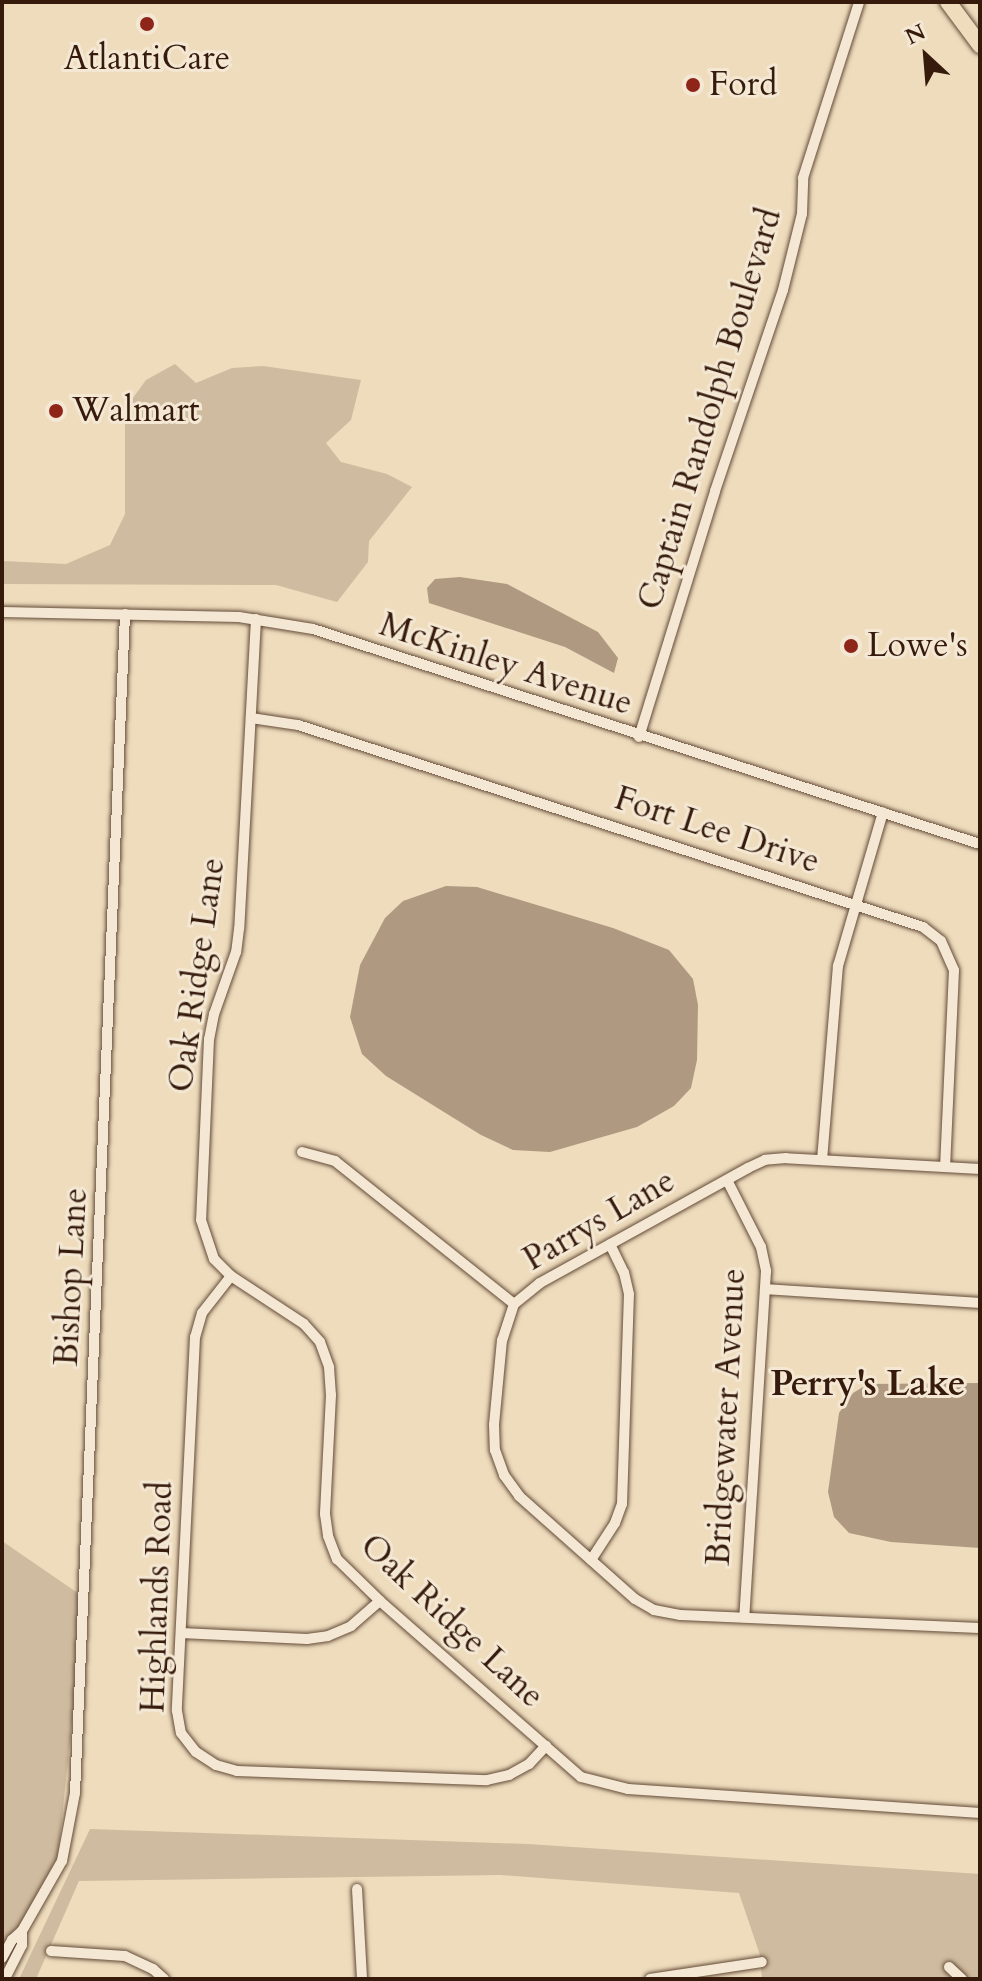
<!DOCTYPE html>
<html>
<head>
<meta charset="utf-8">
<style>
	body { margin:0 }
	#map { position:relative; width:982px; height:1981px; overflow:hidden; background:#eedcbd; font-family:Cardo,serif }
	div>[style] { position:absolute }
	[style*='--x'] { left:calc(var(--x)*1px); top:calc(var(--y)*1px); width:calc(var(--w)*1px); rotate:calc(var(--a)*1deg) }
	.green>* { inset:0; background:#cfbb9f }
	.water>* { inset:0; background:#af9a81 }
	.roads { filter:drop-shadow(0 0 2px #644b38) drop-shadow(0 0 2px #644b38) }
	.minor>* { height:10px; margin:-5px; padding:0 5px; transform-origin:5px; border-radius:5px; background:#f4e8d4 }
	.trunk>* { height:16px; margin:-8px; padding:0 8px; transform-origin:8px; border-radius:8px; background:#eedcbd }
	.dots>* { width:22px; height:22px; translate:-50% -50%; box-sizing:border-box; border:4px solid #f4e8d4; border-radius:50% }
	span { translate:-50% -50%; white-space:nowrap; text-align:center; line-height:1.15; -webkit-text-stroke:6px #f4e8d4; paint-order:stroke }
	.poi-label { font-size:34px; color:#361b0c }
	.left { translate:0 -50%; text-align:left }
	.street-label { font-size:34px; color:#361b0c }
	.neighbourhood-label { font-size:36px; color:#361b0c; font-weight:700 }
	.frame { position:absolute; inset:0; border:4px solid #361b0c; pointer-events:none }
	.north { position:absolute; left:886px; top:16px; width:80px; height:80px; -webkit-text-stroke:6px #f4e8d4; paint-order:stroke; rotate:334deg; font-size:22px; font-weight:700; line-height:32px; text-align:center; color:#361b0c }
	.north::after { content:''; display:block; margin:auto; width:28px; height:36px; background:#361b0c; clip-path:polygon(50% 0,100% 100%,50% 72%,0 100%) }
</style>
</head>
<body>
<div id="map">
	<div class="green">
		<div style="clip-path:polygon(175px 364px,196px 383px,232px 368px,263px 366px,361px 380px,351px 420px,326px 443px,341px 462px,387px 474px,412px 487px,369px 541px,368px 562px,337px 602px,276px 585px,2px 584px,2px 561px,66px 564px,110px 545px,125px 514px,125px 409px,146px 380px)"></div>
		<div style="clip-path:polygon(2px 1541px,85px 1598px,58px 1856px,2px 1962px)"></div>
		<div style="clip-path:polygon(90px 1829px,528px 1844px,980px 1874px,980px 1979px,762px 1979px,760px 1955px,739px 1893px,500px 1875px,79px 1881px,36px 1979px,19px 1979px)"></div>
	</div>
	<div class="water">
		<div style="clip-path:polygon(460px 577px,507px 584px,598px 632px,618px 658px,614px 673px,565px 647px,429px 603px,427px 588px,435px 579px)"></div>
		<div style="clip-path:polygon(446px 886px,477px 887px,613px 928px,669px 950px,693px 979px,698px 1005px,697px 1060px,691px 1088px,674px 1106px,637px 1127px,550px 1152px,513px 1150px,481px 1135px,386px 1076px,362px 1054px,350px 1017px,360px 965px,385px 918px,403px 901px)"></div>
		<div style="clip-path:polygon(980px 1383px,980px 1548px,891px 1542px,849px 1533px,834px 1517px,828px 1492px,839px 1413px,853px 1393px,868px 1384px)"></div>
	</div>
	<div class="roads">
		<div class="minor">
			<div style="--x:2;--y:612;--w:237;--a:1.2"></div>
			<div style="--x:239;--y:617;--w:75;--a:9.2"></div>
			<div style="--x:313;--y:629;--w:701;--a:17.87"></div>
			<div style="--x:256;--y:619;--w:310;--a:93.1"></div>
			<div style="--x:239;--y:929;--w:23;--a:97"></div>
			<div style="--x:236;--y:952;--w:66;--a:109.5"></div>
			<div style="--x:214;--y:1014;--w:25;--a:101"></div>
			<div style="--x:209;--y:1039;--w:181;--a:92.5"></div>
			<div style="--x:201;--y:1220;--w:41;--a:71.6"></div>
			<div style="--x:214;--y:1259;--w:24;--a:45"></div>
			<div style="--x:231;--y:1276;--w:87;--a:33.3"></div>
			<div style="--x:304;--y:1324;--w:24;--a:48"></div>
			<div style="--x:320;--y:1342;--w:27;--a:70"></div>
			<div style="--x:329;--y:1367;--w:28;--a:86"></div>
			<div style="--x:331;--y:1395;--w:119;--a:92.9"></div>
			<div style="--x:325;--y:1514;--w:22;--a:82"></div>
			<div style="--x:328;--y:1536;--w:25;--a:69"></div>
			<div style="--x:337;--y:1559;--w:60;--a:44.3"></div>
			<div style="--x:380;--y:1601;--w:267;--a:41.2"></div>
			<div style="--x:581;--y:1777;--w:49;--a:14.3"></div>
			<div style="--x:628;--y:1789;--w:353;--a:3.9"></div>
			<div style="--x:251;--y:718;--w:48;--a:8.5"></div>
			<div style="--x:298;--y:725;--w:657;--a:17.91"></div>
			<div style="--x:923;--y:927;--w:23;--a:38"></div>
			<div style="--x:941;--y:941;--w:32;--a:66"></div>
			<div style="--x:954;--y:970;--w:197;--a:92.6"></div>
			<div style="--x:639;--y:737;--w:257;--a:-72.8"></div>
			<div style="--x:715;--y:491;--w:212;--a:-71.3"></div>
			<div style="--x:783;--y:290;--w:78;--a:-76"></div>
			<div style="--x:802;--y:214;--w:36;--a:-88"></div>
			<div style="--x:803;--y:178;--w:185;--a:-72.3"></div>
			<div style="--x:302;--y:1152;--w:34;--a:15"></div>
			<div style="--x:335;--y:1161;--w:229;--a:38.6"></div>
			<div style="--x:822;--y:1160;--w:195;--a:-85.3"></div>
			<div style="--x:838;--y:966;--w:160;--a:-73.7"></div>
			<div style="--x:980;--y:1169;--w:194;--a:-176.8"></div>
			<div style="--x:786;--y:1158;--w:21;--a:175"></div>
			<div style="--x:765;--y:1160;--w:19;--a:155"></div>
			<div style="--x:748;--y:1168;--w:238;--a:151.1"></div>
			<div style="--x:540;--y:1283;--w:33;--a:141"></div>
			<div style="--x:514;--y:1304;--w:38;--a:108"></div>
			<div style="--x:502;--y:1340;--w:85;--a:95.4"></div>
			<div style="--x:494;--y:1425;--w:25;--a:88"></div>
			<div style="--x:495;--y:1450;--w:27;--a:70"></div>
			<div style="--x:504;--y:1475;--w:26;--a:54"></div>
			<div style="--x:519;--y:1496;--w:155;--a:41.6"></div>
			<div style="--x:635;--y:1599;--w:22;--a:30"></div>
			<div style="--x:654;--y:1610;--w:26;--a:11"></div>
			<div style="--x:680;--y:1615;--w:300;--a:2.5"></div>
			<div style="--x:727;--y:1180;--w:75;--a:63.1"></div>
			<div style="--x:761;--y:1247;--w:25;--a:78"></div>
			<div style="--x:766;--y:1271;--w:347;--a:93.6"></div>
			<div style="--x:231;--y:1276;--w:47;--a:128.1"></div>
			<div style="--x:202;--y:1313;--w:25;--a:106"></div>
			<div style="--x:195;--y:1337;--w:374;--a:92.8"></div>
			<div style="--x:177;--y:1711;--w:22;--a:80"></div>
			<div style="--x:181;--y:1733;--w:24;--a:52"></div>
			<div style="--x:196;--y:1752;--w:24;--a:33"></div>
			<div style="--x:216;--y:1765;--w:22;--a:16"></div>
			<div style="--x:237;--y:1771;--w:250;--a:2.1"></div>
			<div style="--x:487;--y:1780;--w:23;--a:-13"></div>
			<div style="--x:509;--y:1775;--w:23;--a:-29"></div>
			<div style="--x:529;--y:1764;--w:25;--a:-47"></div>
			<div style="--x:765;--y:1289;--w:215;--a:3.7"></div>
			<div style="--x:591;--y:1560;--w:44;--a:-57"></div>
			<div style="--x:615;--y:1523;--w:20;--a:-70"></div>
			<div style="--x:622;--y:1504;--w:210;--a:-88.1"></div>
			<div style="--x:629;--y:1294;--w:22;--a:-103"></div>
			<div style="--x:624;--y:1273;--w:32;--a:-116"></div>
			<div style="--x:181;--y:1633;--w:126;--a:2.7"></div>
			<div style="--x:307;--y:1639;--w:21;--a:-8"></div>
			<div style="--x:328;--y:1636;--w:25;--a:-23"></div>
			<div style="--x:351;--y:1626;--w:38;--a:-41"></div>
			<div style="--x:357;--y:1889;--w:90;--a:86.8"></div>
			<div style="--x:22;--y:1931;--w:81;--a:-60.3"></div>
			<div style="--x:62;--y:1861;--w:69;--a:-79.2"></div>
			<div style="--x:75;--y:1793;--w:1180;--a:-87.57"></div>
			<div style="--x:51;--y:1951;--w:74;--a:3.9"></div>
			<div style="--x:125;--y:1956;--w:31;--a:25"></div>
			<div style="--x:153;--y:1969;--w:15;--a:42"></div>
			<div style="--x:2;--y:1958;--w:21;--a:-61"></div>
			<div style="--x:12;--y:1940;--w:13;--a:-42"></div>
			<div style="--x:22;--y:1931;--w:14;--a:90"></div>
			<div style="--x:22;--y:1945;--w:38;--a:117"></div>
			<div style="--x:949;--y:1967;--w:18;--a:43"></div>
			<div style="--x:650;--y:1979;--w:113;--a:-8.6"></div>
		</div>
		<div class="trunk">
			<div style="--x:948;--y:2;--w:54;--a:53.3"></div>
		</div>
	</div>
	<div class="dots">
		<div style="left:147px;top:24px;background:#8f2418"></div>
		<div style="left:693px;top:85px;background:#8f2418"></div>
		<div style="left:56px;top:411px;background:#8f2418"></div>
		<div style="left:851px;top:646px;background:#8f2418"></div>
	</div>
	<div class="poi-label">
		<span style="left:147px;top:59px">AtlantiCare</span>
		<span class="left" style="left:709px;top:85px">Ford</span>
		<span class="left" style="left:72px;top:411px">Walmart</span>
		<span class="left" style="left:867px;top:646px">Lowe's</span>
	</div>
	<div class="street-label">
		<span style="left:710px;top:409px;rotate:-73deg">Captain Randolph Boulevard</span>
		<span style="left:506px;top:664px;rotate:18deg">McKinley Avenue</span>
		<span style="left:717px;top:830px;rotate:18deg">Fort Lee Drive</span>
		<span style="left:197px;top:975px;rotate:-82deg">Oak Ridge Lane</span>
		<span style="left:599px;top:1220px;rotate:-30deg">Parrys Lane</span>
		<span style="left:71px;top:1277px;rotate:-87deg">Bishop Lane</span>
		<span style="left:726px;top:1417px;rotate:-87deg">Bridgewater Avenue</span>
		<span style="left:157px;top:1597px;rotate:-88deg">Highlands Road</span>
		<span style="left:452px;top:1621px;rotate:43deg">Oak Ridge Lane</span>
	</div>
	<div class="neighbourhood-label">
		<span style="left:868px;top:1384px">Perry's Lake</span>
	</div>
	<div class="frame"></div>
	<div class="north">N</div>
</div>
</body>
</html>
